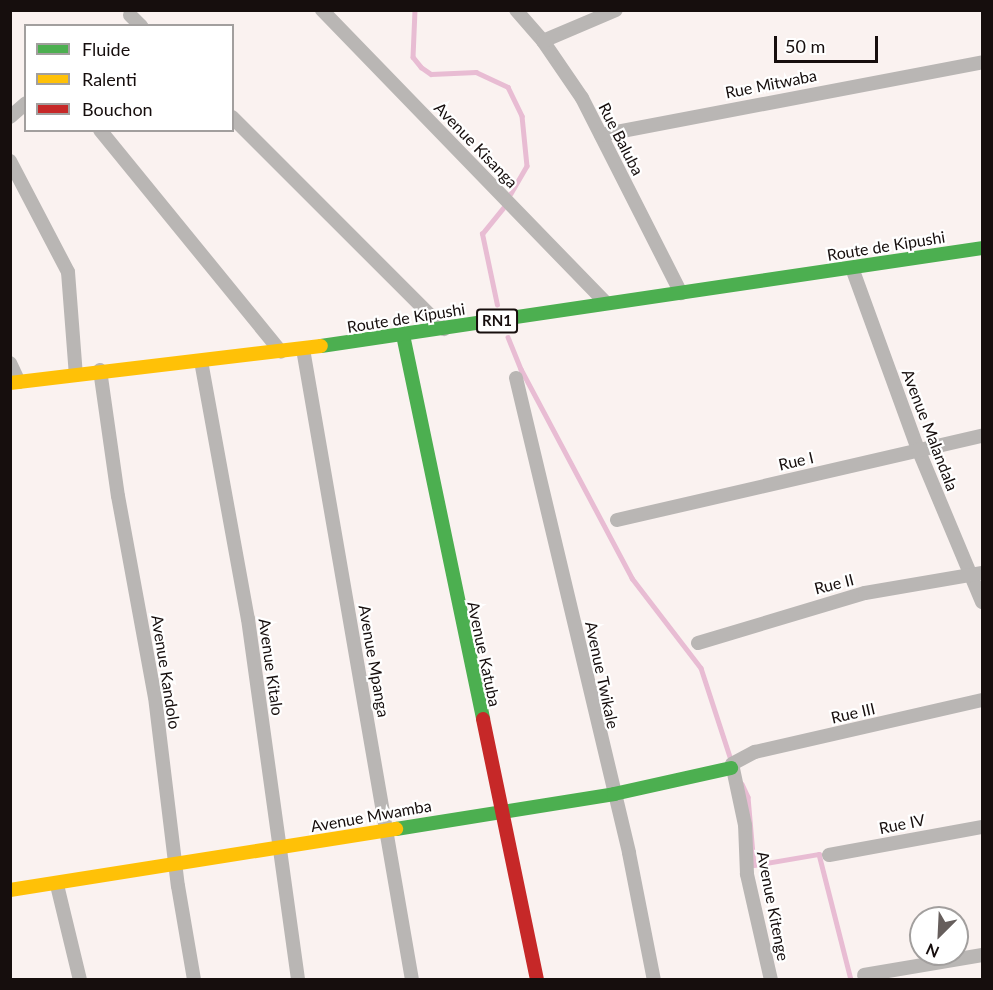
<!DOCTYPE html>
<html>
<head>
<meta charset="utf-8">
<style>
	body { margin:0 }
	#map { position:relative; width:993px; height:990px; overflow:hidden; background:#faf2f0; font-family:Lato,sans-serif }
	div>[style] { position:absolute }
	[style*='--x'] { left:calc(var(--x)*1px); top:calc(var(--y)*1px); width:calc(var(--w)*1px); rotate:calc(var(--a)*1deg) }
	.stream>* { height:4.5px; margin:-2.25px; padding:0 2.25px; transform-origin:2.25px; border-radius:2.25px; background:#e8bcd3 }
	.street>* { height:14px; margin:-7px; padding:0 7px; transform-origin:7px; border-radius:7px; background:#b9b6b4 }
	.fast>* { height:14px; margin:-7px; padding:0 7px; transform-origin:7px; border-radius:7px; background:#4caf50 }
	.slow>* { height:14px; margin:-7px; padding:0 7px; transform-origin:7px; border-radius:7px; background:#ffc107 }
	.jam>* { height:14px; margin:-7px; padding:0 7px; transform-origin:7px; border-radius:7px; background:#c62828 }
	span { translate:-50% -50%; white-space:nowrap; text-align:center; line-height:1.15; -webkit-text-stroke:4.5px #fff; paint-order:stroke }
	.shield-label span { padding:2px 4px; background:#fff; border:2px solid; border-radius:4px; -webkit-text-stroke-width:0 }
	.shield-label { font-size:15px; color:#160e0d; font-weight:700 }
	.street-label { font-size:16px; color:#160e0d }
	.frame { position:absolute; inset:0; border:12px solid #160e0d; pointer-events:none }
	.legend { position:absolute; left:24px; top:24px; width:210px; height:108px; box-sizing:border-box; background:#fff; border:2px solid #a29f9e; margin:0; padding:8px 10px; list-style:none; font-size:18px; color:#160e0d }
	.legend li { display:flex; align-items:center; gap:12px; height:30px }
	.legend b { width:30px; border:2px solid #a29f9e }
	.north { position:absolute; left:909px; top:906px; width:60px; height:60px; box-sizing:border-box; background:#fff; border:2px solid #a29f9e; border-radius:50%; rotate:204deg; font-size:16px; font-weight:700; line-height:24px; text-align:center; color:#160e0d }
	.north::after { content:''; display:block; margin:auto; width:21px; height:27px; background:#665e5c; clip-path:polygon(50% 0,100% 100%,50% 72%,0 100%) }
	.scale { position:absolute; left:774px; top:36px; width:104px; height:27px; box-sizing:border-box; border:3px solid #160e0d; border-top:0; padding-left:8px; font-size:18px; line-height:21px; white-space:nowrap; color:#160e0d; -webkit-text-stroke:4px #fff; paint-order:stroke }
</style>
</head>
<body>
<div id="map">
	<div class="stream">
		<div style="--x:415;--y:10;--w:47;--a:92.4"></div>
		<div style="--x:413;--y:57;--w:13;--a:51"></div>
		<div style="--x:421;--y:67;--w:12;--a:35"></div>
		<div style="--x:431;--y:74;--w:45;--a:-2.5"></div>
		<div style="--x:476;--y:72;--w:35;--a:25"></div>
		<div style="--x:508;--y:87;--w:32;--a:64"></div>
		<div style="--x:522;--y:116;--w:50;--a:84.3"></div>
		<div style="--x:527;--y:166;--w:32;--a:120"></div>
		<div style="--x:497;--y:305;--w:73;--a:-101.9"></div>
		<div style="--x:482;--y:234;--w:33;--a:-51"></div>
		<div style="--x:508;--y:337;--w:35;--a:68"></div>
		<div style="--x:521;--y:369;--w:237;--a:62"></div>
		<div style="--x:632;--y:578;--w:113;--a:52.5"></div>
		<div style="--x:701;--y:668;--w:97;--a:71.9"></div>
		<div style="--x:742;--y:784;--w:14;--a:65"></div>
		<div style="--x:748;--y:797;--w:68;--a:85"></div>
		<div style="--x:754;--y:865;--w:66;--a:-9.6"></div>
		<div style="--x:819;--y:854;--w:130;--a:75.7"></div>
	</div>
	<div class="street">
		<div style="--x:322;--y:10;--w:408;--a:45.9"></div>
		<div style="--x:516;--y:10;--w:41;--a:48.9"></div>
		<div style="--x:543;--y:41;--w:69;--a:55.6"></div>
		<div style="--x:582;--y:98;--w:219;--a:63.1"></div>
		<div style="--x:130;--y:15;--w:16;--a:45"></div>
		<div style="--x:543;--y:41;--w:79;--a:-23"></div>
		<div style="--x:10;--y:117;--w:21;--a:-41"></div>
		<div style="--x:232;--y:117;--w:300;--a:45"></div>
		<div style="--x:100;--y:130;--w:286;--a:50.8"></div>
		<div style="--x:601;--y:135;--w:388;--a:-10.8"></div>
		<div style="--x:10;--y:161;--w:125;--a:62.4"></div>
		<div style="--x:68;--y:272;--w:103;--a:85.6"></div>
		<div style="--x:852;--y:268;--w:193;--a:70"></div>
		<div style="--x:918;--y:449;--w:166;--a:67.3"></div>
		<div style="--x:303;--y:349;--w:640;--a:80.2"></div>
		<div style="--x:201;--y:361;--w:262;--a:79.7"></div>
		<div style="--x:248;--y:619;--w:364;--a:82.1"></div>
		<div style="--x:10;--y:363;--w:21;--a:65"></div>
		<div style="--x:100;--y:370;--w:127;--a:81.9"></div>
		<div style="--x:118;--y:496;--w:204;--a:79.6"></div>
		<div style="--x:155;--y:697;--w:190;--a:83.1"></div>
		<div style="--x:178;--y:886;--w:95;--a:80.3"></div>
		<div style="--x:516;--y:378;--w:488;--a:76.6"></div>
		<div style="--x:629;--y:853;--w:129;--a:78.9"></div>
		<div style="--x:617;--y:520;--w:375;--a:-13"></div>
		<div style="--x:698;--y:643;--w:174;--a:-16.7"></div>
		<div style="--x:865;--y:593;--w:119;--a:-9.7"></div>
		<div style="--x:829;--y:855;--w:156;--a:-10.4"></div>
		<div style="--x:57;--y:885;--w:98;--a:76.4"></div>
		<div style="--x:864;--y:975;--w:120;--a:-9.6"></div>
		<div style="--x:771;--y:980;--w:109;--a:-102.8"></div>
		<div style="--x:747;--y:874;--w:49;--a:-92.3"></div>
		<div style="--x:745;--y:825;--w:62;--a:-102"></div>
		<div style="--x:732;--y:764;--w:26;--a:-28"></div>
		<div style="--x:755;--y:752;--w:233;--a:-12.9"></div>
	</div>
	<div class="fast">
		<div style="--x:403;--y:335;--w:392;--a:78.2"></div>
		<div style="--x:321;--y:346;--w:668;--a:-8.43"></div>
		<div style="--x:396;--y:829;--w:221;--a:-9.1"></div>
		<div style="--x:614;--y:794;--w:120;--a:-12.5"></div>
	</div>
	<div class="slow">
		<div style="--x:10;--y:383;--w:313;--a:-6.8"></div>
		<div style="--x:10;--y:890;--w:391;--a:-9"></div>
	</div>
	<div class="jam">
		<div style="--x:483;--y:719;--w:267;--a:78.3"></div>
	</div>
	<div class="shield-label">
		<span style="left:497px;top:321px">RN1</span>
	</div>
	<div class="street-label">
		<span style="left:771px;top:84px;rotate:-11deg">Rue Mitwaba</span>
		<span style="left:621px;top:139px;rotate:63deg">Rue Baluba</span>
		<span style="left:476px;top:145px;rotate:46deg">Avenue Kisanga</span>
		<span style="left:886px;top:246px;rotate:-9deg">Route de Kipushi</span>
		<span style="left:406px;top:318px;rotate:-9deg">Route de Kipushi</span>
		<span style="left:930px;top:430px;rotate:69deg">Avenue Malandala</span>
		<span style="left:796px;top:461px;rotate:-13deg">Rue I</span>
		<span style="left:834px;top:584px;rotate:-14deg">Rue II</span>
		<span style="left:484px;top:654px;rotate:78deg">Avenue Katuba</span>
		<span style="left:374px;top:661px;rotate:80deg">Avenue Mpanga</span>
		<span style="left:271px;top:667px;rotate:82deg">Avenue Kitalo</span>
		<span style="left:166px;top:672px;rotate:81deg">Avenue Kandolo</span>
		<span style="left:602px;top:675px;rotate:78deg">Avenue Twikale</span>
		<span style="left:853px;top:713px;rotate:-13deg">Rue III</span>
		<span style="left:371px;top:816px;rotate:-10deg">Avenue Mwamba</span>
		<span style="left:902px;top:824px;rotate:-11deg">Rue IV</span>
		<span style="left:773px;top:906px;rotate:79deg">Avenue Kitenge</span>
	</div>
	<div class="frame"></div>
	<ul class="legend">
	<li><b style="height:8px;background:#4caf50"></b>Fluide</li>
	<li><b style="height:8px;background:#ffc107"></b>Ralenti</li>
	<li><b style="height:8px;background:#c62828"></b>Bouchon</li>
	</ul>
	<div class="north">N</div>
	<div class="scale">50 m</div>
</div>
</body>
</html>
